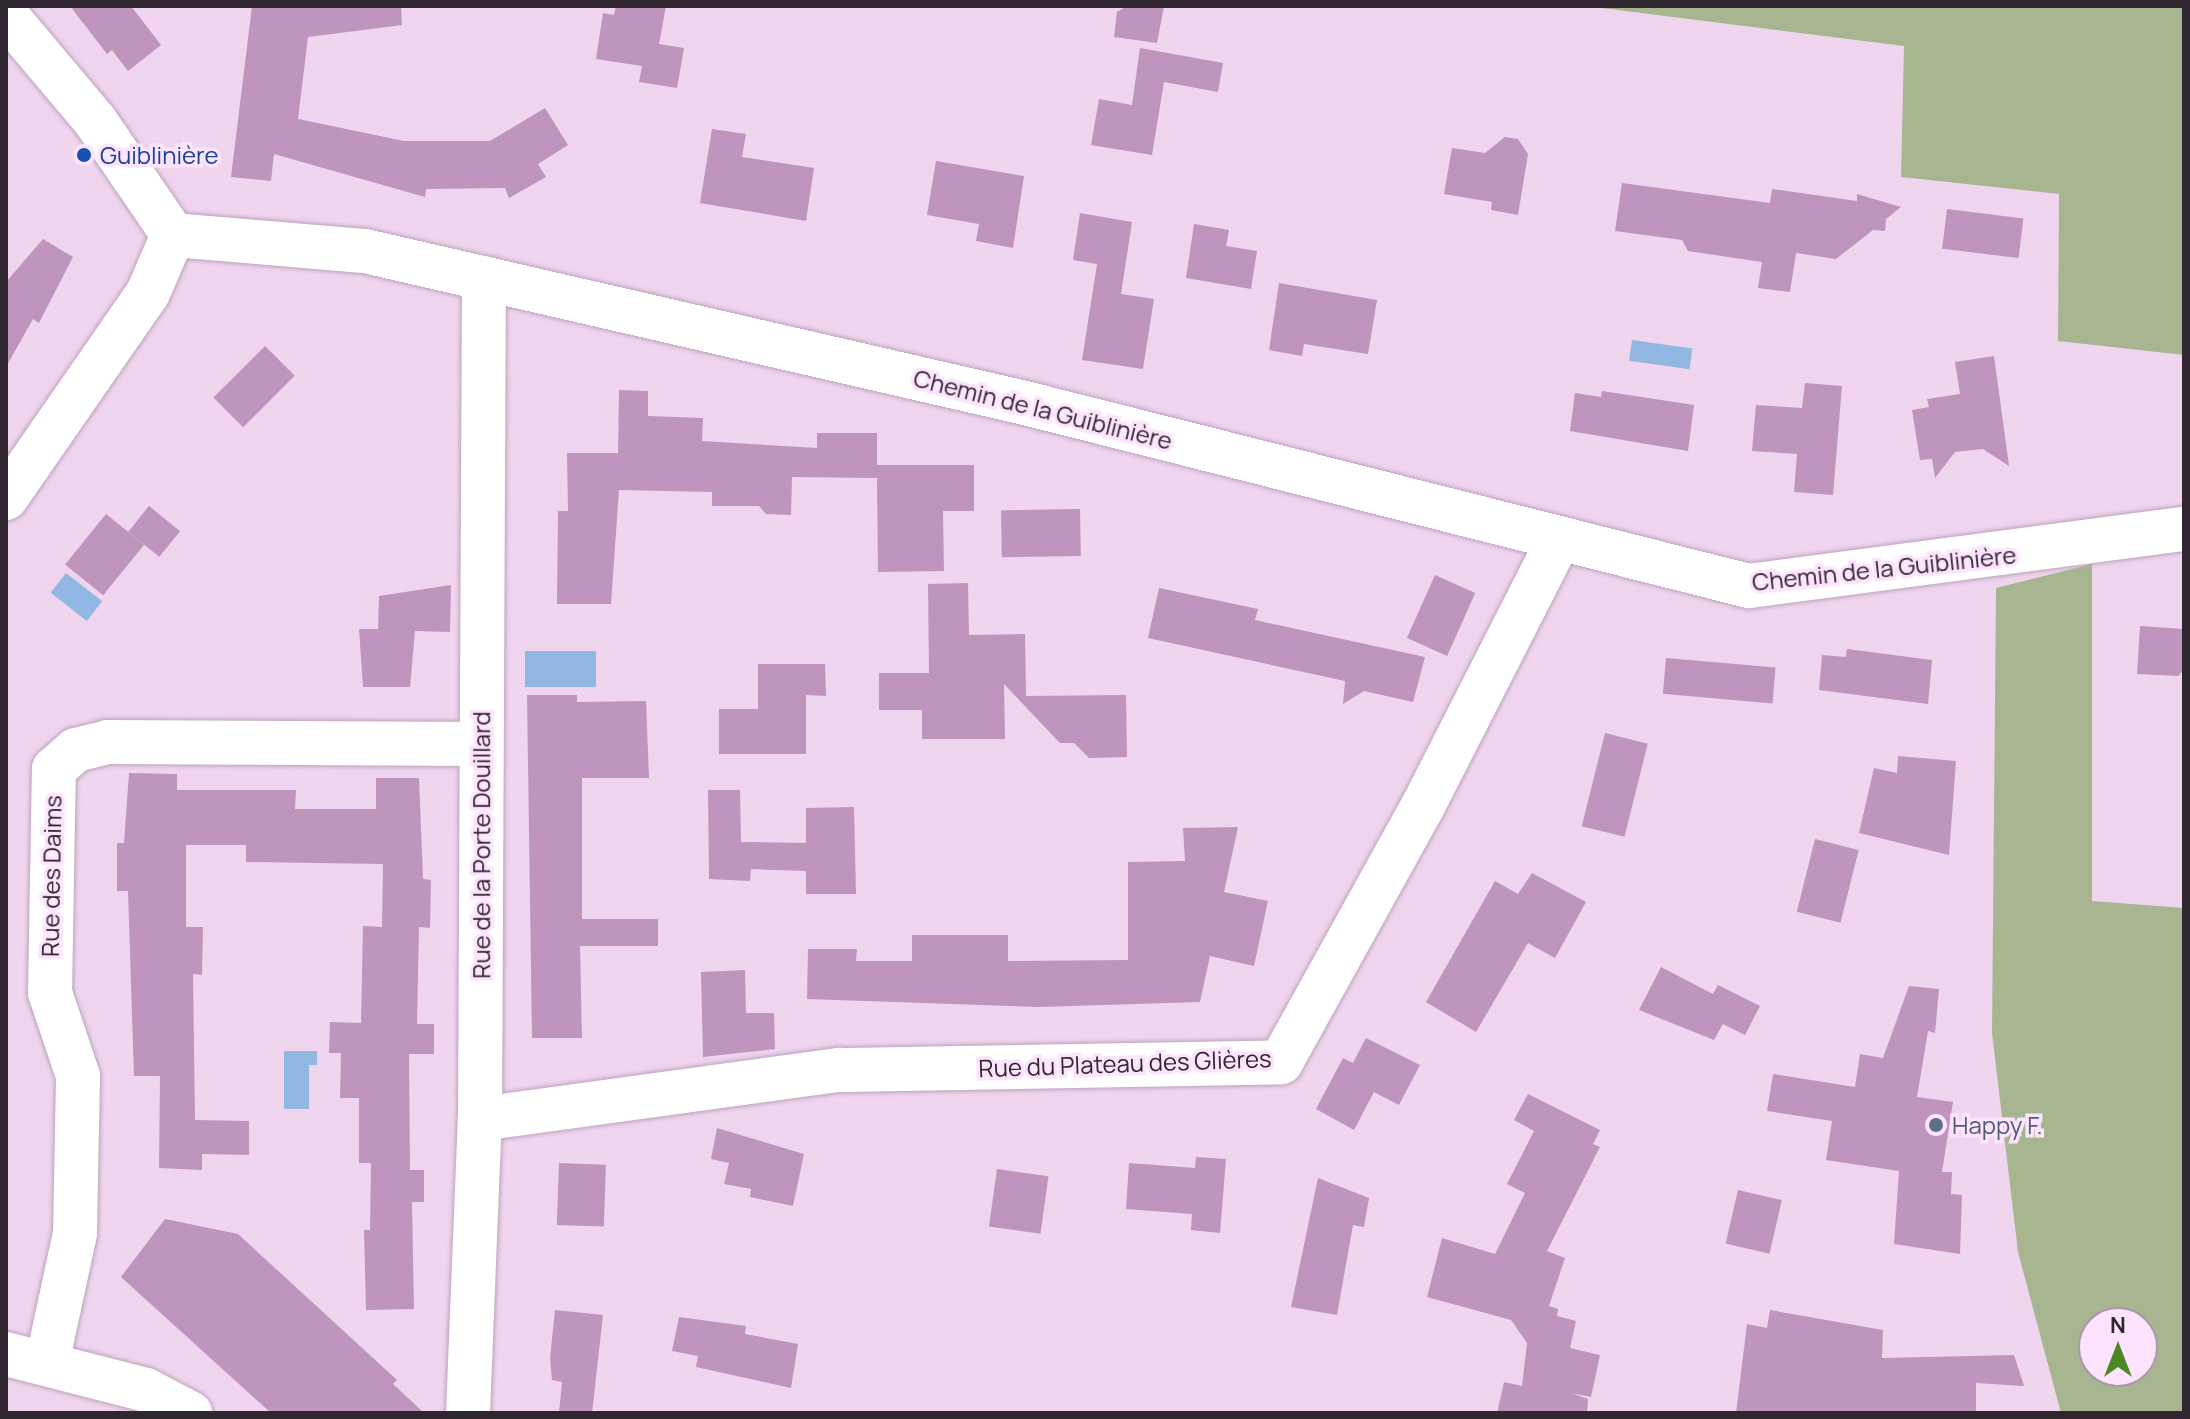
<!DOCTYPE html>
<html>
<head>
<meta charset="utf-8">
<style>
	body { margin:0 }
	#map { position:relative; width:2190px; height:1419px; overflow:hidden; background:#f0d5ef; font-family:Manrope,sans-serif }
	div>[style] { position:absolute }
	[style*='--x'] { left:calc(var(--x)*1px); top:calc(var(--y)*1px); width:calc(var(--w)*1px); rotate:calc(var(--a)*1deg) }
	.green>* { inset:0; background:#a7b591 }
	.water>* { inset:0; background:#93b7e3; transform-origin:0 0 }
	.building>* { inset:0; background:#bf94bd; transform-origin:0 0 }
	.roads { filter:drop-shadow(0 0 2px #bca3bc) drop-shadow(0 0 2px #bca3bc) }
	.minor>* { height:44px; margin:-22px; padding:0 22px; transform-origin:22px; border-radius:22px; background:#fff }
	.dots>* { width:22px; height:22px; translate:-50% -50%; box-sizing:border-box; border:4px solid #fde3fd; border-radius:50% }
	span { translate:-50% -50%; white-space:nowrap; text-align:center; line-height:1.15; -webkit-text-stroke:7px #fde3fd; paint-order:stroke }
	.transit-label { font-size:24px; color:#164399 }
	.left { translate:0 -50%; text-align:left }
	.street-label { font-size:24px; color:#2f262f }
	.service-label { font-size:24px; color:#4e5e75 }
	.frame { position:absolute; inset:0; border:8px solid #2f262f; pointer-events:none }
	.north { position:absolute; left:2078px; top:1307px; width:80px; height:80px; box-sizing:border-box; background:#fde3fd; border:2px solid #ab97ab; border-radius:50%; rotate:0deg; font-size:22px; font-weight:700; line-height:32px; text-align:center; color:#2f262f }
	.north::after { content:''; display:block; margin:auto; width:28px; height:36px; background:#4d8826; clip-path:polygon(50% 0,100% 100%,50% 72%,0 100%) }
</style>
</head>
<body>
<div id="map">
	<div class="green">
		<div style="clip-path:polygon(1586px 6px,2184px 6px,2184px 355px,2058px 341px,2059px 194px,1901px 177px,1904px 46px)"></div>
		<div style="clip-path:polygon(evenodd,2092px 564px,2092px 901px,2184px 908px,2184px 1413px,2061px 1413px,2018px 1252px,1992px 1033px,1996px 588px,2092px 564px,2094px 1323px,2142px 1323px,2142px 1371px,2094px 1371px,2094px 1323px)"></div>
	</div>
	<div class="water">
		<div style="left:1632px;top:340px;width:61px;height:21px;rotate:8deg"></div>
		<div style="left:66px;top:573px;width:46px;height:25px;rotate:38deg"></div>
		<div style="left:525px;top:651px;width:71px;height:36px"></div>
		<div style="clip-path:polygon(284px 1051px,317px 1051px,317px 1065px,309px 1065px,309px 1109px,284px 1109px)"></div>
	</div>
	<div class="building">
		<div style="clip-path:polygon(70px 6px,131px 6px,161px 45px,128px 71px,112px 50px,107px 54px)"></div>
		<div style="clip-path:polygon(252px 6px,401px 6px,402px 25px,308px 37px,298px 119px,404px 141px,490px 141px,545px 108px,568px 145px,538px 164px,546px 177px,509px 198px,505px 188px,426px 189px,425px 197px,274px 154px,271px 181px,231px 177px)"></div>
		<div style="clip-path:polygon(616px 6px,666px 6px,659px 44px,684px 48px,677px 88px,639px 82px,642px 66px,596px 59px,603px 13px,614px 15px)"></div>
		<div style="clip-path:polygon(1127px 6px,1164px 6px,1157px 43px,1114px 37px,1117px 12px)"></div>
		<div style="clip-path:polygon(1140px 48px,1223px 63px,1218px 92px,1164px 82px,1152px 155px,1091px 145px,1099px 99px,1132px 105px)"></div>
		<div style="clip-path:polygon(712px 129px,746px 134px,742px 157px,814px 168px,806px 221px,700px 203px)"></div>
		<div style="clip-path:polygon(1505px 137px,1518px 139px,1528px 154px,1518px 215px,1491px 210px,1492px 202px,1444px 194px,1452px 148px,1485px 153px)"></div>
		<div style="clip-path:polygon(936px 161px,1024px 176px,1013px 248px,976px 241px,979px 224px,927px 215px)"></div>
		<div style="clip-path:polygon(1622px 183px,1770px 203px,1772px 189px,1857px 201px,1857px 194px,1901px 207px,1886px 219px,1885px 231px,1873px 230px,1836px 259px,1796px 253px,1790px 292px,1758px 288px,1762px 262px,1688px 251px,1682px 240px,1615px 231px)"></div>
		<div style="left:1947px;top:209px;width:77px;height:40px;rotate:7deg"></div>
		<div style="clip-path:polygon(1080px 213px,1132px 222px,1121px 294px,1154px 299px,1143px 369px,1082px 360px,1097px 264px,1073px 260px)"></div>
		<div style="clip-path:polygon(1194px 224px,1229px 230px,1226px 246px,1257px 251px,1251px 289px,1186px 278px)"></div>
		<div style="clip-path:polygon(43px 239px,73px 257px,39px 323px,33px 319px,6px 367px,6px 282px)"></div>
		<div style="clip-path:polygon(1279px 283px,1377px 300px,1368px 354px,1304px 344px,1302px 356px,1269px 350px)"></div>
		<div style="left:265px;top:346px;width:42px;height:73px;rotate:45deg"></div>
		<div style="clip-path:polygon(1994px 356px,2009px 466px,1983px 449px,1955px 452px,1935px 478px,1932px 459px,1920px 460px,1912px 410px,1929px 407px,1927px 399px,1960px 394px,1955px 362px)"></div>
		<div style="clip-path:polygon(1805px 383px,1842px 386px,1833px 495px,1794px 492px,1797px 454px,1752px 451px,1756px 405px,1802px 408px)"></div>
		<div style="clip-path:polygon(619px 390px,648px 391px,648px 416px,703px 418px,702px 441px,817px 448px,817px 433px,877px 433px,877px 465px,974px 465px,974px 511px,943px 511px,944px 571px,878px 572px,877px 478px,792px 477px,791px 515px,766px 514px,759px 506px,712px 506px,712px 492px,619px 490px,611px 604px,557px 604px,558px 511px,568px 511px,567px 453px,618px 453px)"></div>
		<div style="clip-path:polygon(1602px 391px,1694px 405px,1688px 451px,1570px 431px,1575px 393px,1601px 397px)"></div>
		<div style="left:149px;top:506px;width:40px;height:33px;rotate:39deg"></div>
		<div style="left:1080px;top:509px;width:47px;height:79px;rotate:89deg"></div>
		<div style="left:106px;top:514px;width:49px;height:65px;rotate:39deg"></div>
		<div style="left:1435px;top:575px;width:44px;height:69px;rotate:24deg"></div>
		<div style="clip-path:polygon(968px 583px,969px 635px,1025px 634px,1026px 696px,1126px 695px,1127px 757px,1089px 758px,1074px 743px,1060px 743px,1004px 684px,1005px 739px,922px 739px,922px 710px,879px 710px,879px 673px,929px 673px,928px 584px)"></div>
		<div style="clip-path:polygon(451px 585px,450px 632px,415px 631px,410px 687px,363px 687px,359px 629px,378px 629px,379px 596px)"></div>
		<div style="clip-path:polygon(1159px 588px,1258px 609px,1255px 620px,1425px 657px,1413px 702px,1364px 691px,1343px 704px,1345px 681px,1148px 638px)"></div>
		<div style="clip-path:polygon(2140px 626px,2184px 629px,2184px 670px,2178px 676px,2137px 674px)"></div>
		<div style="clip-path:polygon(1847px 649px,1932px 660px,1928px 704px,1819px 690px,1822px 655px,1846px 657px)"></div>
		<div style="left:1666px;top:658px;width:110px;height:36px;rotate:5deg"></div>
		<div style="clip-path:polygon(758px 664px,825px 664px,826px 696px,806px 695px,806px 754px,719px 754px,719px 709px,758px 709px)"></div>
		<div style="clip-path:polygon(527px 695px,577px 695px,577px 702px,646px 701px,649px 778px,582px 778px,582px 919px,658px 919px,658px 946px,580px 946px,582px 1038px,532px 1038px)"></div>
		<div style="left:1605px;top:733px;width:44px;height:96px;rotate:14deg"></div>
		<div style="clip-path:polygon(1898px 756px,1956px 761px,1949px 855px,1859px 833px,1874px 768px,1897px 773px)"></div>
		<div style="clip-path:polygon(129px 773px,177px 774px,177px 790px,296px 790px,295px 809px,376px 809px,376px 778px,419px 778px,423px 879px,431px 880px,430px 928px,419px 927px,417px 1024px,434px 1024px,434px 1054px,409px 1054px,410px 1170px,424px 1170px,424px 1202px,412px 1202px,414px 1309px,366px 1310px,364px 1230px,370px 1230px,371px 1163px,359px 1163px,359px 1098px,340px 1098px,341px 1053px,329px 1053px,330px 1022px,361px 1023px,363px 926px,382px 927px,383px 864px,246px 862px,246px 845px,186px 845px,186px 927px,203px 927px,202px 975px,193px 974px,195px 1120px,249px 1121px,249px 1155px,202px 1154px,202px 1170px,159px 1168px,160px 1076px,134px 1076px,128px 891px,117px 891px,117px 843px,124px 843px)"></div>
		<div style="clip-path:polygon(708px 790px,740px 790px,741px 842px,806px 843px,806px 808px,854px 807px,856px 894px,806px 894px,806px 871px,751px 869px,750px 881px,709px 879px)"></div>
		<div style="clip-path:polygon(1238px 827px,1224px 892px,1268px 901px,1254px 966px,1210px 956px,1200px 1002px,1038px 1007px,807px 999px,808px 949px,857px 949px,856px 961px,912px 961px,912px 935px,1008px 935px,1008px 961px,1128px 960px,1128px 862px,1185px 861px,1183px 828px)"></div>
		<div style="left:1815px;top:839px;width:45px;height:75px;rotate:14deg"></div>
		<div style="clip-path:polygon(1532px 873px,1586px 902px,1555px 958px,1528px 943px,1476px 1032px,1426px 1002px,1495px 881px,1518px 894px)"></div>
		<div style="clip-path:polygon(1661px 967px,1713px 994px,1718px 985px,1760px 1006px,1745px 1035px,1723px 1024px,1714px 1040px,1639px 1010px)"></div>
		<div style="clip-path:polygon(745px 970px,746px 1013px,774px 1013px,775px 1049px,703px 1057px,701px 972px)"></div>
		<div style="clip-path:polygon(1909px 986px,1939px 989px,1935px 1033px,1928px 1031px,1917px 1097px,1953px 1102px,1942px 1172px,1952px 1172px,1951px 1194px,1962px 1195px,1960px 1254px,1894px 1244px,1899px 1171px,1826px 1160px,1832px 1121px,1767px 1111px,1773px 1074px,1855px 1087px,1860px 1054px,1883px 1058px)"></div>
		<div style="clip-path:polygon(1366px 1038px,1420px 1065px,1399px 1105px,1374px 1092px,1354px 1130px,1316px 1109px,1343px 1058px,1353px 1063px)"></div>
		<div style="clip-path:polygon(1528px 1094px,1600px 1130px,1593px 1144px,1600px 1147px,1547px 1251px,1565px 1258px,1549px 1306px,1558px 1309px,1557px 1316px,1576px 1321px,1570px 1348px,1600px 1355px,1591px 1397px,1571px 1393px,1588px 1399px,1587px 1413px,1497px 1413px,1504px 1382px,1522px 1386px,1527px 1343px,1511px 1320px,1427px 1297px,1442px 1238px,1495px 1254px,1525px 1193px,1507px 1184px,1534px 1131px,1514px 1120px)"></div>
		<div style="clip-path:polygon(717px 1128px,804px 1154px,793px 1206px,750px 1197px,751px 1189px,724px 1184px,729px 1163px,711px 1159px)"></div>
		<div style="clip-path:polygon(1196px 1157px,1226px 1159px,1220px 1233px,1191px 1230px,1192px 1214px,1126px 1209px,1129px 1163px,1195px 1168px)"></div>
		<div style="left:559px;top:1163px;width:47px;height:62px;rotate:2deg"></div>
		<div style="left:997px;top:1169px;width:52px;height:58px;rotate:8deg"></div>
		<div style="clip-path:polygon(1318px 1178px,1369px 1198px,1364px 1227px,1353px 1225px,1337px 1315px,1291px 1307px)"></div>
		<div style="left:1738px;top:1190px;width:45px;height:55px;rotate:13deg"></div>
		<div style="clip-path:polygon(165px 1219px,238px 1234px,397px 1380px,393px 1384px,424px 1413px,271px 1413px,121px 1277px)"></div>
		<div style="clip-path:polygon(555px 1310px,603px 1315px,592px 1413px,559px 1413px,562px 1382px,552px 1380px,550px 1358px)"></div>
		<div style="clip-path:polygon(1770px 1310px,1883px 1330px,1882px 1358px,2014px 1355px,2024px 1386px,1976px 1383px,1976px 1413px,1736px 1413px,1747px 1324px,1767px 1328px)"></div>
		<div style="clip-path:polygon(679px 1317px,746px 1326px,745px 1334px,798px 1344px,791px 1388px,696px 1367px,698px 1356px,672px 1351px)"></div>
	</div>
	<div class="roads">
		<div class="minor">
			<div style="--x:6;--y:15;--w:140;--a:49.9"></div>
			<div style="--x:96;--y:122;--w:137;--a:55.7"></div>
			<div style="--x:173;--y:235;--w:193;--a:4.8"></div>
			<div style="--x:365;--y:251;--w:677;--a:12.97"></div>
			<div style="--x:1025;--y:403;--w:747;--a:14.19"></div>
			<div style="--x:1749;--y:586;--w:439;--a:-7.5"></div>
			<div style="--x:6;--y:498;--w:249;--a:-55.3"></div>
			<div style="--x:148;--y:293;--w:63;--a:-66.7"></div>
			<div style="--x:480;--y:1119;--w:363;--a:-7.8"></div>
			<div style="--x:840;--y:1070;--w:441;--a:-1"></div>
			<div style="--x:1281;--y:1062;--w:291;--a:-61"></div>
			<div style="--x:1422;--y:808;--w:300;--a:-63"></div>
			<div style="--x:6;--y:1354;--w:145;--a:14.4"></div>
			<div style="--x:146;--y:1390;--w:50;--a:27.6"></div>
			<div style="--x:47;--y:1363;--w:133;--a:-77.8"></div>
			<div style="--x:75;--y:1233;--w:157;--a:-88.9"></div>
			<div style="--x:78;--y:1076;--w:88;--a:-108.6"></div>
			<div style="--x:50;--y:993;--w:224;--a:-89"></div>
			<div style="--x:54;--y:769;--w:29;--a:-41"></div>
			<div style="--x:76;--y:750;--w:32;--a:-14"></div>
			<div style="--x:107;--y:742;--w:373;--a:0.3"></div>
			<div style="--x:468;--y:1413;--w:294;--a:-87.7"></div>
			<div style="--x:480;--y:1119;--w:841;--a:-89.73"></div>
		</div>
	</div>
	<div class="dots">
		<div style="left:84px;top:155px;background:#1a4fb4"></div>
		<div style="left:1936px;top:1125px;background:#5c6f8a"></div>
	</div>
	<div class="transit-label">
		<span class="left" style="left:100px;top:155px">Guiblinière</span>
	</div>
	<div class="street-label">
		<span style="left:1043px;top:409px;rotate:14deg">Chemin de la Guiblinière</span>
		<span style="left:1884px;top:568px;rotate:-6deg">Chemin de la Guiblinière</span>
		<span style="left:481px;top:845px;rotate:-90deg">Rue de la Porte Douillard</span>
		<span style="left:51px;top:876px;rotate:-89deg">Rue des Daims</span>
		<span style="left:1125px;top:1063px;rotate:-2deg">Rue du Plateau des Glières</span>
	</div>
	<div class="service-label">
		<span class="left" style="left:1952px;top:1125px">Happy F.</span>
	</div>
	<div class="frame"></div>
	<div class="north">N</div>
</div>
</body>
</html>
